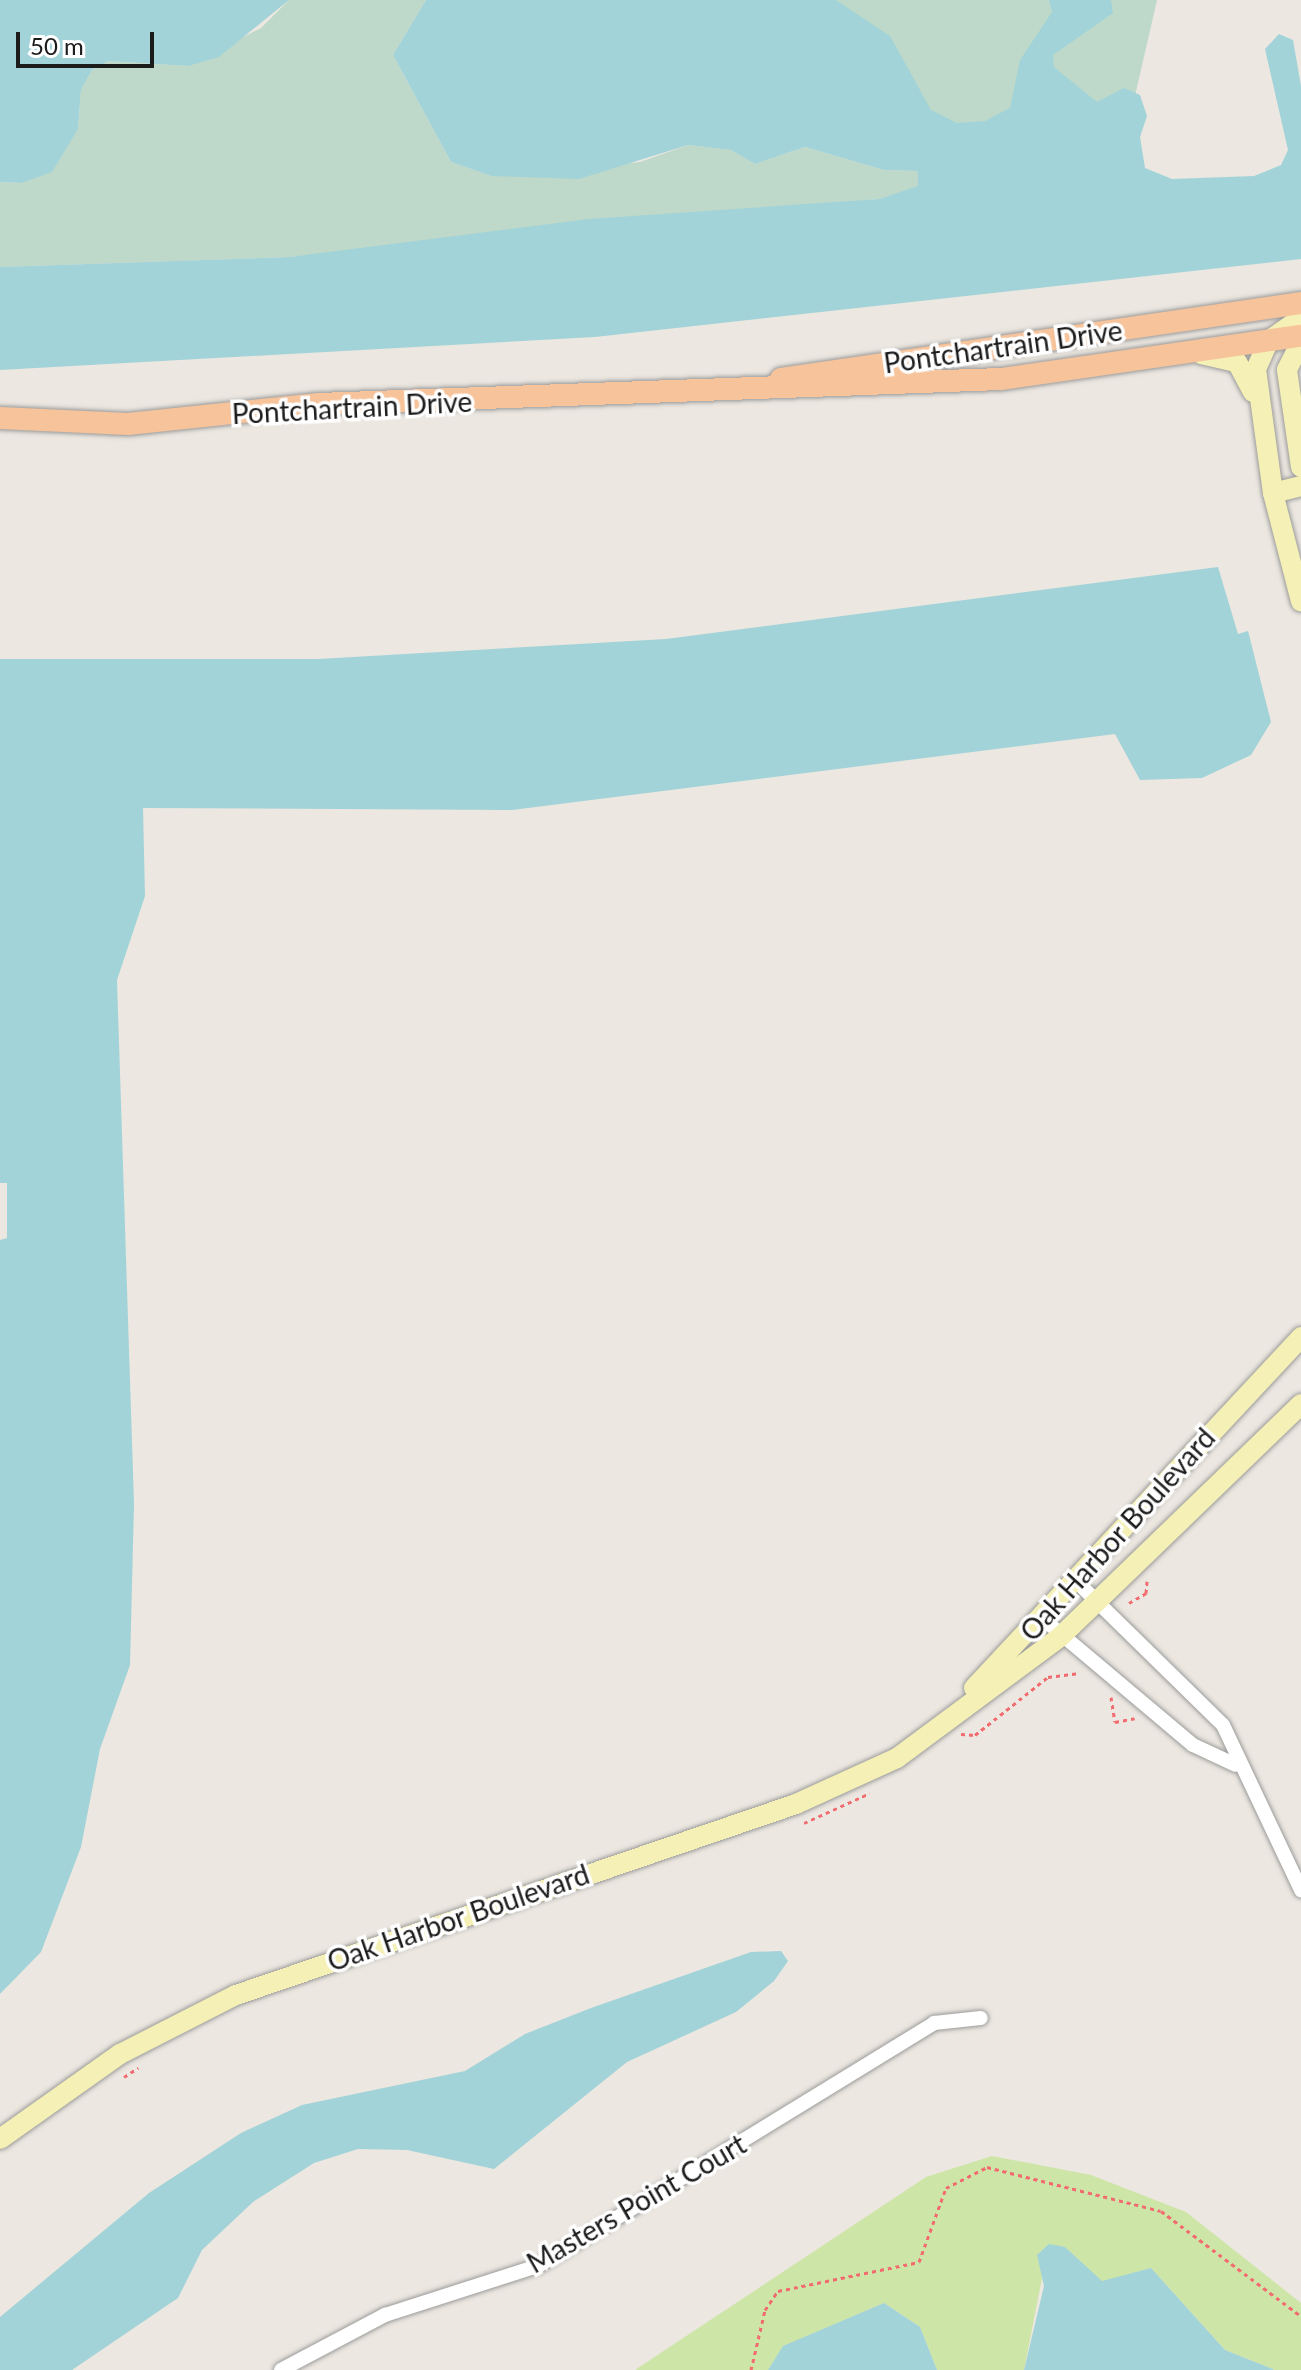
<!DOCTYPE html>
<html>
<head>
<meta charset="utf-8">
<style>
	body { margin:0 }
	#map { position:relative; width:1301px; height:2370px; overflow:hidden; background:#ece7e0; font-family:Lato,sans-serif }
	div>[style] { position:absolute }
	[style*='--x'] { left:calc(var(--x)*1px); top:calc(var(--y)*1px); width:calc(var(--w)*1px); rotate:calc(var(--a)*1deg) }
	.grass>* { inset:0; background:#cee5a8 }
	.wetland>* { inset:0; background:#bed9c9 }
	.water>* { inset:0; background:#a2d3d8 }
	.path>* { height:3px; margin-top:-1.5px; transform-origin:0; background:repeating-linear-gradient(90deg,#f26b6f 0 4px,transparent 0 8px) }
	.roads { filter:drop-shadow(0 0 2px #9c9c9c) drop-shadow(0 0 2px #9c9c9c) }
	.street>* { height:14px; margin:-7px; padding:0 7px; transform-origin:7px; border-radius:7px; background:#fff }
	.secondary>* { height:20px; margin:-10px; padding:0 10px; transform-origin:10px; border-radius:10px; background:#f5f0b5 }
	.primary>* { height:22px; margin:-11px; padding:0 11px; transform-origin:11px; border-radius:11px; background:#f6c39b }
	span { translate:-50% -50%; white-space:nowrap; text-align:center; line-height:1.15; -webkit-text-stroke:7px #fff; paint-order:stroke }
	.street-label { font-size:28px; color:#1b1b1b }
	.scale { position:absolute; left:16px; top:32px; width:138px; height:36px; box-sizing:border-box; border:4px solid #1b1b1b; border-top:0; padding-left:10px; font-size:24px; line-height:28px; white-space:nowrap; color:#1b1b1b; -webkit-text-stroke:6px #fff; paint-order:stroke }
</style>
</head>
<body>
<div id="map">
	<div class="grass">
		<div style="clip-path:polygon(992px 2156px,1091px 2175px,1186px 2212px,1301px 2303px,1301px 2370px,1275px 2370px,1225px 2350px,1151px 2268px,1102px 2282px,1065px 2247px,1044px 2268px,1024px 2370px,937px 2370px,920px 2327px,884px 2303px,784px 2346px,768px 2370px,635px 2370px,926px 2177px)"></div>
	</div>
	<div class="wetland">
		<div style="clip-path:polygon(289px 0,426px 0,393px 55px,451px 162px,491px 176px,640px 162px,688px 145px,731px 150px,755px 164px,805px 147px,884px 170px,918px 171px,918px 187px,879px 199px,289px 257px,0 267px,0 182px,21px 183px,78px 129px,81px 90px,92px 70px,108px 61px,188px 66px,261px 28px)"></div>
		<div style="clip-path:polygon(781px 0,1157px 0,1113px 192px,955px 151px)"></div>
	</div>
	<div class="water">
		<div style="clip-path:polygon(0 0,289px 0,219px 57px,188px 66px,108px 61px,92px 70px,81px 90px,78px 129px,52px 172px,21px 183px,0 182px)"></div>
		<div style="clip-path:polygon(426px 0,836px 0,890px 36px,931px 110px,957px 123px,985px 121px,1010px 108px,1020px 60px,1052px 12px,1049px 0,1111px 0,1113px 13px,1053px 55px,1054px 67px,1097px 102px,1124px 88px,1140px 95px,1147px 116px,1140px 137px,1145px 168px,1172px 179px,1254px 176px,1281px 165px,1288px 150px,1265px 49px,1279px 34px,1293px 40px,1301px 86px,1301px 259px,595px 337px,0 370px,0 267px,289px 257px,589px 219px,879px 199px,918px 186px,918px 171px,884px 170px,805px 147px,755px 164px,731px 150px,688px 145px,579px 179px,491px 176px,451px 162px,393px 55px)"></div>
		<div style="clip-path:polygon(1218px 567px,1238px 634px,1248px 631px,1271px 722px,1251px 755px,1202px 778px,1140px 780px,1115px 734px,512px 810px,143px 808px,145px 896px,117px 980px,134px 1504px,130px 1665px,100px 1749px,81px 1847px,41px 1952px,0 1994px,0 1240px,7px 1238px,7px 1183px,0 1183px,0 659px,318px 659px,666px 639px)"></div>
		<div style="clip-path:polygon(781px 1951px,788px 1961px,774px 1981px,736px 2012px,627px 2062px,494px 2169px,407px 2150px,358px 2149px,314px 2163px,253px 2202px,202px 2250px,178px 2298px,72px 2370px,0 2370px,0 2317px,149px 2193px,241px 2133px,302px 2105px,465px 2071px,525px 2034px,591px 2008px,751px 1952px)"></div>
		<div style="clip-path:polygon(1049px 2244px,1065px 2247px,1102px 2281px,1151px 2268px,1225px 2350px,1275px 2370px,1024px 2370px,1044px 2286px,1037px 2255px)"></div>
		<div style="clip-path:polygon(884px 2303px,920px 2327px,937px 2370px,768px 2370px,783px 2346px)"></div>
	</div>
	<div class="path">
		<div style="--x:1129;--y:1603;--w:20;--a:-30"></div>
		<div style="--x:1146;--y:1593;--w:12;--a:-85"></div>
		<div style="--x:1111;--y:1697;--w:25;--a:81"></div>
		<div style="--x:1115;--y:1722;--w:20;--a:-11"></div>
		<div style="--x:961;--y:1734;--w:14;--a:4"></div>
		<div style="--x:975;--y:1735;--w:93;--a:-38.5"></div>
		<div style="--x:1048;--y:1677;--w:32;--a:-7"></div>
		<div style="--x:804;--y:1823;--w:72;--a:-24.4"></div>
		<div style="--x:124;--y:2077;--w:17;--a:-33"></div>
		<div style="--x:751;--y:2370;--w:62;--a:-76.9"></div>
		<div style="--x:765;--y:2310;--w:23;--a:-56"></div>
		<div style="--x:778;--y:2291;--w:144;--a:-11.6"></div>
		<div style="--x:919;--y:2262;--w:79;--a:-70"></div>
		<div style="--x:946;--y:2188;--w:46;--a:-27.1"></div>
		<div style="--x:987;--y:2167;--w:179;--a:14.2"></div>
		<div style="--x:1161;--y:2211;--w:175;--a:36.9"></div>
	</div>
	<div class="roads">
		<div class="street">
			<div style="--x:1077;--y:1582;--w:204;--a:44.4"></div>
			<div style="--x:1223;--y:1725;--w:183;--a:64.7"></div>
			<div style="--x:1042;--y:1618;--w:197;--a:40.1"></div>
			<div style="--x:1193;--y:1745;--w:47;--a:24.9"></div>
			<div style="--x:281;--y:2370;--w:118;--a:-27.9"></div>
			<div style="--x:385;--y:2315;--w:161;--a:-17.8"></div>
			<div style="--x:538;--y:2266;--w:465;--a:-31.5"></div>
			<div style="--x:934;--y:2023;--w:47;--a:-6.1"></div>
		</div>
		<div class="secondary">
			<div style="--x:1301;--y:318;--w:39;--a:145"></div>
			<div style="--x:1269;--y:340;--w:32;--a:114"></div>
			<div style="--x:1256;--y:369;--w:125;--a:82.2"></div>
			<div style="--x:1273;--y:493;--w:112;--a:75.5"></div>
			<div style="--x:1301;--y:342;--w:31;--a:117"></div>
			<div style="--x:1287;--y:370;--w:98;--a:81.8"></div>
			<div style="--x:1201;--y:354;--w:37;--a:13"></div>
			<div style="--x:1237;--y:362;--w:34;--a:62"></div>
			<div style="--x:1273;--y:493;--w:29;--a:-14"></div>
			<div style="--x:974;--y:1688;--w:480;--a:-47"></div>
			<div style="--x:0;--y:2139;--w:147;--a:-35.3"></div>
			<div style="--x:120;--y:2054;--w:130;--a:-27"></div>
			<div style="--x:236;--y:1995;--w:592;--a:-18.83"></div>
			<div style="--x:796;--y:1804;--w:111;--a:-24.5"></div>
			<div style="--x:897;--y:1758;--w:204;--a:-36.6"></div>
			<div style="--x:1061;--y:1636;--w:334;--a:-44"></div>
		</div>
		<div class="primary">
			<div style="--x:781;--y:379;--w:526;--a:-8.32"></div>
			<div style="--x:0;--y:418;--w:128;--a:2.7"></div>
			<div style="--x:128;--y:424;--w:192;--a:-6"></div>
			<div style="--x:319;--y:404;--w:682;--a:-2.1"></div>
			<div style="--x:1001;--y:379;--w:303;--a:-8.2"></div>
		</div>
	</div>
	<div class="street-label">
		<span style="left:1003px;top:346px;rotate:-8deg">Pontchartrain Drive</span>
		<span style="left:352px;top:407px;rotate:-3deg">Pontchartrain Drive</span>
		<span style="left:1117px;top:1534px;rotate:-48deg">Oak Harbor Boulevard</span>
		<span style="left:458px;top:1917px;rotate:-19deg">Oak Harbor Boulevard</span>
		<span style="left:636px;top:2203px;rotate:-30deg">Masters Point Court</span>
	</div>
	<div class="scale">50 m</div>
</div>
</body>
</html>
